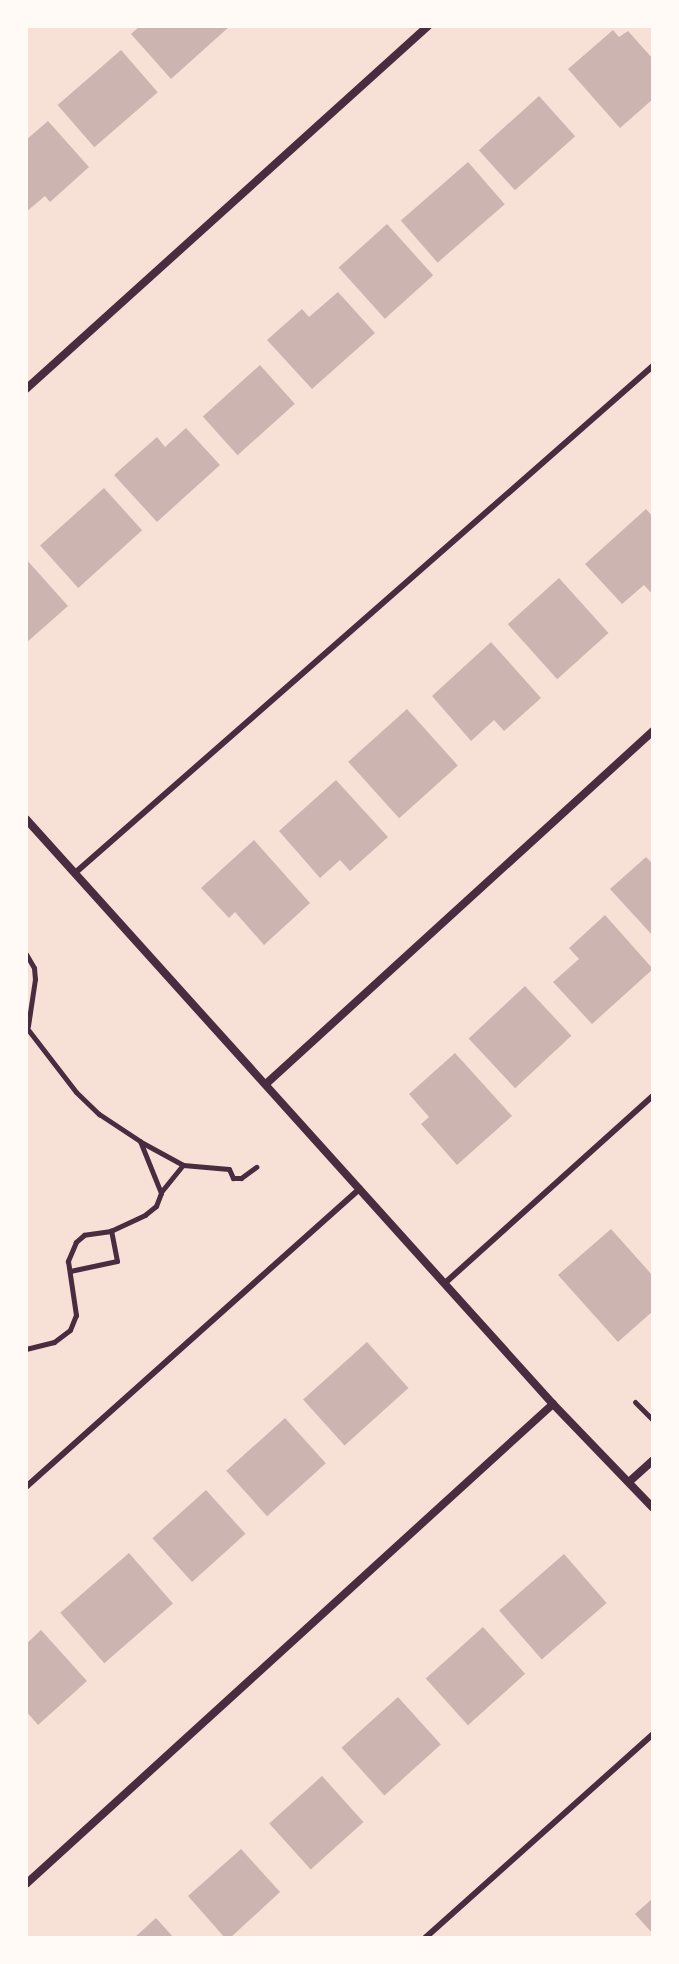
<!DOCTYPE html>
<html>
<head>
<meta charset="utf-8">
<style>
	body { margin:0 }
	#map { position:relative; width:679px; height:1964px; overflow:hidden; background:#f7e1d7; font-family:Inter,sans-serif }
	div>[style] { position:absolute }
	[style*='--x'] { left:calc(var(--x)*1px); top:calc(var(--y)*1px); width:calc(var(--w)*1px); rotate:calc(var(--a)*1deg) }
	.building>* { inset:0; background:#ccb4b1; transform-origin:0 0 }
	.path>* { height:5px; margin:-2.5px; padding:0 2.5px; transform-origin:2.5px; border-radius:2.5px; background:#4a2c40 }
	.service>* { height:6px; margin:-3px; padding:0 3px; transform-origin:3px; border-radius:3px; background:#4a2c40 }
	.minor>* { height:8px; margin:-4px; padding:0 4px; transform-origin:4px; border-radius:4px; background:#4a2c40 }
	span { translate:-50% -50%; white-space:nowrap; text-align:center; line-height:1.15; -webkit-text-stroke:6px #fffaf5; paint-order:stroke }
	.frame { position:absolute; inset:0; border:28px solid #fffaf5; pointer-events:none }
</style>
</head>
<body>
<div id="map">
	<div class="building">
		<div style="clip-path:polygon(140px 26px,230px 26px,171px 79px,131px 34px)"></div>
		<div style="clip-path:polygon(613px 30px,619px 37px,628px 31px,653px 59px,653px 99px,620px 128px,568px 69px)"></div>
		<div style="left:121px;top:50px;width:56px;height:84px;rotate:49deg"></div>
		<div style="left:539px;top:96px;width:54px;height:81px;rotate:48deg"></div>
		<div style="clip-path:polygon(48px 121px,89px 167px,50px 202px,45px 196px,26px 212px,26px 140px)"></div>
		<div style="left:468px;top:162px;width:56px;height:89px;rotate:49deg"></div>
		<div style="left:387px;top:224px;width:69px;height:65px;rotate:48deg"></div>
		<div style="clip-path:polygon(338px 292px,375px 333px,312px 389px,267px 340px,302px 309px,309px 317px)"></div>
		<div style="left:260px;top:365px;width:52px;height:77px;rotate:48deg"></div>
		<div style="clip-path:polygon(186px 428px,220px 465px,157px 522px,114px 475px,157px 437px,165px 447px)"></div>
		<div style="left:104px;top:488px;width:57px;height:86px;rotate:48deg"></div>
		<div style="clip-path:polygon(646px 509px,653px 517px,653px 595px,644px 585px,622px 604px,585px 564px)"></div>
		<div style="clip-path:polygon(26px 559px,68px 606px,26px 643px)"></div>
		<div style="left:559px;top:578px;width:74px;height:69px;rotate:48deg"></div>
		<div style="clip-path:polygon(491px 642px,541px 698px,504px 731px,494px 720px,471px 741px,432px 696px)"></div>
		<div style="left:407px;top:709px;width:76px;height:79px;rotate:48deg"></div>
		<div style="clip-path:polygon(336px 780px,388px 837px,350px 871px,340px 860px,320px 878px,279px 831px)"></div>
		<div style="clip-path:polygon(254px 840px,310px 903px,264px 945px,235px 912px,229px 918px,201px 888px)"></div>
		<div style="clip-path:polygon(646px 857px,653px 864px,653px 936px,610px 889px)"></div>
		<div style="clip-path:polygon(605px 915px,653px 969px,592px 1024px,553px 982px,579px 959px,569px 948px)"></div>
		<div style="left:525px;top:986px;width:68px;height:77px;rotate:47deg"></div>
		<div style="clip-path:polygon(455px 1053px,512px 1116px,457px 1165px,421px 1124px,429px 1117px,409px 1094px)"></div>
		<div style="clip-path:polygon(611px 1229px,653px 1276px,653px 1311px,618px 1342px,558px 1275px)"></div>
		<div style="left:367px;top:1342px;width:62px;height:86px;rotate:48deg"></div>
		<div style="left:285px;top:1418px;width:61px;height:79px;rotate:48deg"></div>
		<div style="left:206px;top:1490px;width:59px;height:72px;rotate:48deg"></div>
		<div style="left:129px;top:1553px;width:67px;height:91px;rotate:49deg"></div>
		<div style="left:564px;top:1554px;width:65px;height:86px;rotate:49deg"></div>
		<div style="left:483px;top:1627px;width:63px;height:77px;rotate:48deg"></div>
		<div style="clip-path:polygon(41px 1630px,87px 1681px,38px 1725px,26px 1711px,26px 1644px)"></div>
		<div style="left:398px;top:1697px;width:64px;height:76px;rotate:48deg"></div>
		<div style="left:322px;top:1776px;width:62px;height:71px;rotate:48deg"></div>
		<div style="clip-path:polygon(241px 1849px,280px 1892px,230px 1938px,225px 1938px,188px 1896px)"></div>
		<div style="clip-path:polygon(653px 1898px,653px 1934px,635px 1914px)"></div>
		<div style="clip-path:polygon(156px 1918px,174px 1938px,134px 1938px)"></div>
	</div>
	<div class="path">
		<div style="--x:26;--y:954;--w:16;--a:60"></div>
		<div style="--x:34;--y:968;--w:11;--a:85"></div>
		<div style="--x:35;--y:979;--w:48;--a:98.5"></div>
		<div style="--x:26;--y:1027;--w:82;--a:52.4"></div>
		<div style="--x:76;--y:1092;--w:32;--a:44"></div>
		<div style="--x:99;--y:1114;--w:49;--a:33.4"></div>
		<div style="--x:140;--y:1141;--w:56;--a:68"></div>
		<div style="--x:161;--y:1193;--w:14;--a:111"></div>
		<div style="--x:156;--y:1206;--w:14;--a:141"></div>
		<div style="--x:145;--y:1215;--w:38;--a:155"></div>
		<div style="--x:111;--y:1231;--w:27;--a:172"></div>
		<div style="--x:84;--y:1235;--w:11;--a:139"></div>
		<div style="--x:76;--y:1242;--w:21;--a:113"></div>
		<div style="--x:68;--y:1261;--w:55;--a:81.6"></div>
		<div style="--x:76;--y:1315;--w:16;--a:112"></div>
		<div style="--x:70;--y:1330;--w:20;--a:143"></div>
		<div style="--x:54;--y:1342;--w:29;--a:166"></div>
		<div style="--x:141;--y:1142;--w:48;--a:28.7"></div>
		<div style="--x:183;--y:1165;--w:46;--a:5"></div>
		<div style="--x:229;--y:1169;--w:10;--a:66"></div>
		<div style="--x:233;--y:1178;--w:8;--a:0"></div>
		<div style="--x:241;--y:1178;--w:19;--a:-36"></div>
		<div style="--x:161;--y:1192;--w:35;--a:-51"></div>
		<div style="--x:70;--y:1271;--w:48;--a:-12"></div>
		<div style="--x:117;--y:1261;--w:31;--a:-101"></div>
		<div style="--x:635;--y:1402;--w:25;--a:45"></div>
	</div>
	<div class="service">
		<div style="--x:75;--y:873;--w:769;--a:-41.26"></div>
		<div style="--x:445;--y:1283;--w:280;--a:-42"></div>
		<div style="--x:26;--y:1487;--w:448;--a:-41.8"></div>
		<div style="--x:425;--y:1938;--w:306;--a:-41.8"></div>
	</div>
	<div class="minor">
		<div style="--x:26;--y:389;--w:542;--a:-42.08"></div>
		<div style="--x:26;--y:819;--w:787;--a:47.99"></div>
		<div style="--x:553;--y:1404;--w:144;--a:46.1"></div>
		<div style="--x:267;--y:1083;--w:522;--a:-42.36"></div>
		<div style="--x:630;--y:1481;--w:31;--a:-42"></div>
		<div style="--x:26;--y:1884;--w:713;--a:-42.33"></div>
	</div>
	<div class="frame"></div>
</div>
</body>
</html>
